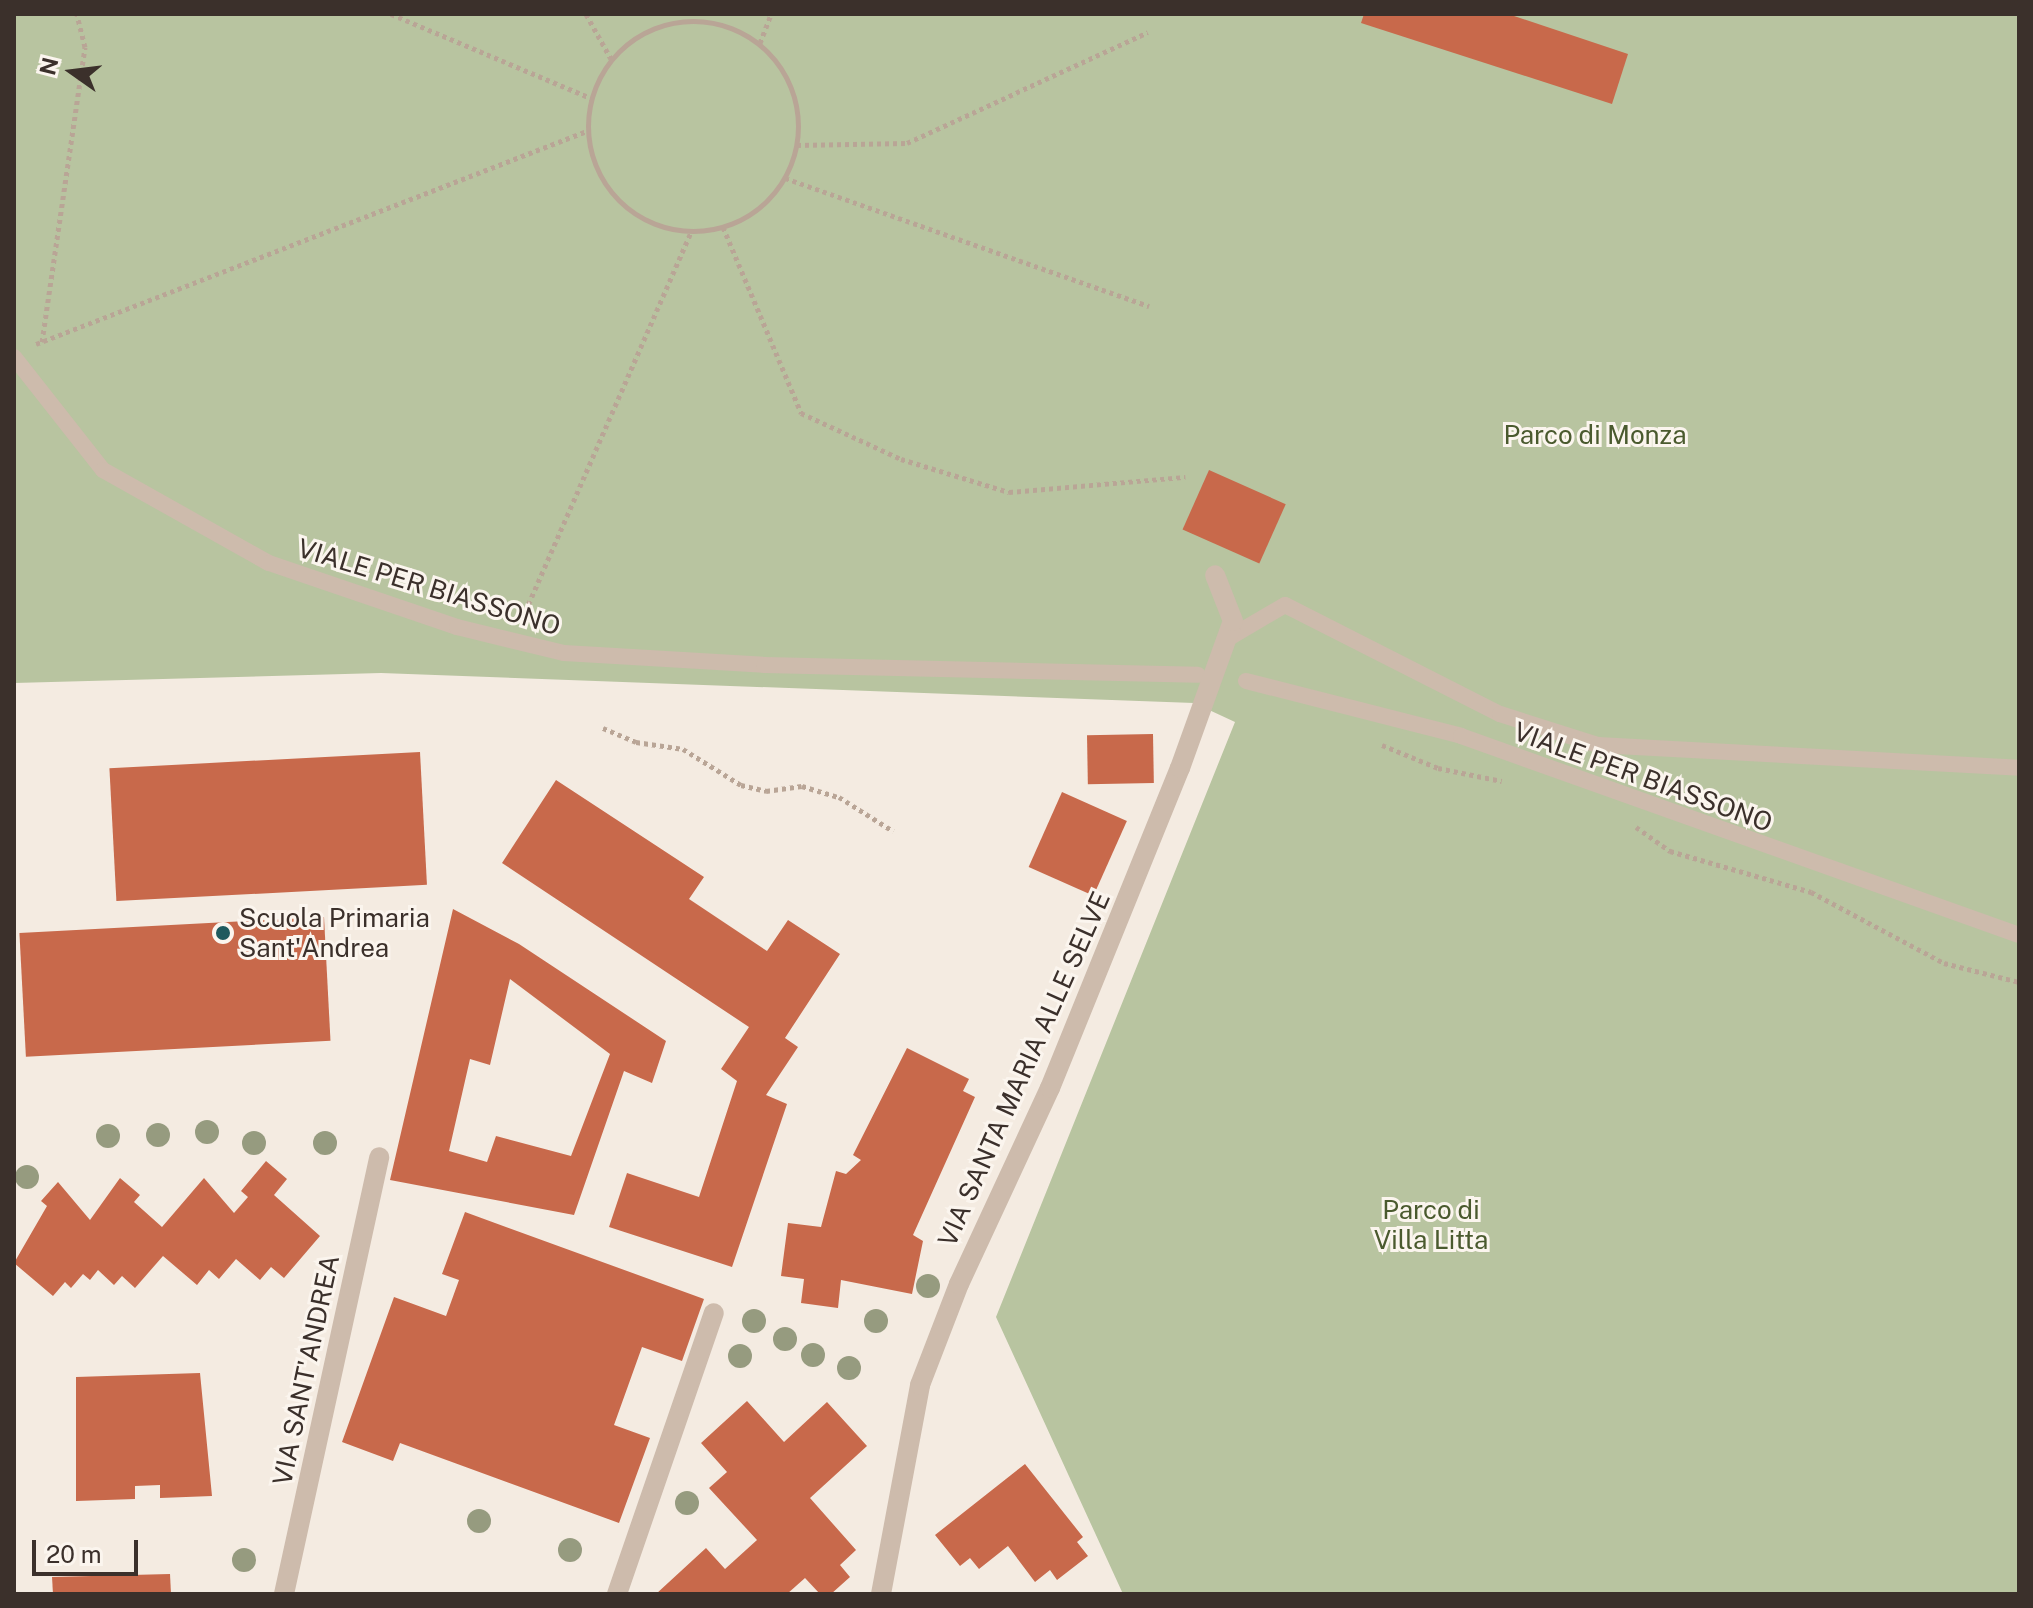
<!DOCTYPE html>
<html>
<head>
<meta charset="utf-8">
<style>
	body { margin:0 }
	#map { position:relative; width:2033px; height:1608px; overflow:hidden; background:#f4ebe1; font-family:"Public Sans",sans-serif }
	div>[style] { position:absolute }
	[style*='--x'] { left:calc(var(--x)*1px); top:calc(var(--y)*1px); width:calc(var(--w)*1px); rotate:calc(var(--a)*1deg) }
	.green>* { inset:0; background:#b8c4a0 }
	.building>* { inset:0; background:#c8694b; transform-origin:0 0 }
	.path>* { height:5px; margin-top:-2.5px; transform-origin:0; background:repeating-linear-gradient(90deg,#b9a596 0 4px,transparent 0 8px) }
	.path>.ring { margin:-2.5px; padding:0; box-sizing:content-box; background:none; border:5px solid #b9a596; border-radius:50% }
	.service>* { height:16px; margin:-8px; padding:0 8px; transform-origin:8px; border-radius:8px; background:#cdbbac }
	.minor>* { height:20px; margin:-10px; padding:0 10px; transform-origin:10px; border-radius:10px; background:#cdbbac }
	.trees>* { width:24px; height:24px; margin:-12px; border-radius:50%; background:#969b7f }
	.dots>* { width:22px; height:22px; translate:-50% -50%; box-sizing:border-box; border:4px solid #fbf5ee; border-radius:50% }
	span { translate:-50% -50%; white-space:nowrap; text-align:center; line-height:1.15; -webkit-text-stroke:6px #fbf5ee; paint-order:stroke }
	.park-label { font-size:26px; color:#4a5a2e }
	.street-label { font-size:26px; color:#3b302b }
	.poi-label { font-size:26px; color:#3b302b }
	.left { translate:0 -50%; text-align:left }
	.frame { position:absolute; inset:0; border:16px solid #3b302b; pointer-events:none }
	.north { position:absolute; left:32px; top:32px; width:80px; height:80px; -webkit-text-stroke:6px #fbf5ee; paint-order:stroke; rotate:284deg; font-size:22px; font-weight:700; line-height:32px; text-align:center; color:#3b302b }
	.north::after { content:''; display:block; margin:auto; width:28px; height:36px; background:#3b302b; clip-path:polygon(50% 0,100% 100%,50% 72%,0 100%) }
	.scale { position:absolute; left:32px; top:1540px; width:106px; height:36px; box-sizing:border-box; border:4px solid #3b302b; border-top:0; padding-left:10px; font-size:24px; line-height:28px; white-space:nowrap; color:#3b302b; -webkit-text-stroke:6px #fbf5ee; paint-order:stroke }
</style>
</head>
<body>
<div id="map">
	<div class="green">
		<div style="clip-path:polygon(14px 14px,2019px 14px,2019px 1594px,1123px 1594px,996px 1317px,1235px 722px,1194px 703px,381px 673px,14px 683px)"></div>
	</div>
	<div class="building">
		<div style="clip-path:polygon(1364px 14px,1508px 14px,1628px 54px,1612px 104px,1361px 23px)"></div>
		<div style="left:1209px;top:470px;width:84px;height:65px;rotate:24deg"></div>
		<div style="left:1153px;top:734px;width:49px;height:66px;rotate:89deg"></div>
		<div style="left:420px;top:752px;width:133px;height:311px;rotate:87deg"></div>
		<div style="clip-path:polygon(556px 780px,704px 877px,689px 899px,767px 951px,788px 920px,840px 954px,785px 1038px,798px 1047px,766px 1095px,787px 1104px,732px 1267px,609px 1227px,627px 1173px,699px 1197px,737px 1081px,721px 1069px,749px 1027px,502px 863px)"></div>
		<div style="left:1062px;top:792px;width:71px;height:82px;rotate:24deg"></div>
		<div style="clip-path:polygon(evenodd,453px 909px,519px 944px,666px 1041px,652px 1083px,624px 1071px,574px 1215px,390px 1180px,453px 909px,510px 979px,610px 1054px,571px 1156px,496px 1136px,487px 1162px,449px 1151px,470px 1059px,490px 1065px,510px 979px)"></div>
		<div style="left:324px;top:917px;width:124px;height:305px;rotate:87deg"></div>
		<div style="clip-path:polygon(907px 1048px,969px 1079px,963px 1091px,975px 1097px,913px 1235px,923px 1241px,912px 1294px,841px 1280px,838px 1308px,801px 1303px,804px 1279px,781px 1276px,788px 1223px,821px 1227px,836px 1171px,846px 1174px,861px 1160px,853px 1155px)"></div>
		<div style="clip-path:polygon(266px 1161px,287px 1179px,274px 1195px,320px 1236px,284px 1278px,271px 1267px,260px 1280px,236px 1259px,219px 1279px,209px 1270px,197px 1285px,163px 1256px,135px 1288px,122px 1276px,114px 1285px,98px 1270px,90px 1280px,83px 1274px,71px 1288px,65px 1282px,53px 1296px,14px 1263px,47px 1206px,41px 1201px,58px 1182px,90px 1220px,120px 1178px,140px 1195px,134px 1202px,162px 1227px,204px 1178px,234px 1213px,248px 1197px,241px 1191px)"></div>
		<div style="clip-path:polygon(465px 1212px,704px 1299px,682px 1361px,642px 1347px,614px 1425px,650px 1438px,619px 1523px,400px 1443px,393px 1461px,342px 1442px,394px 1297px,446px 1316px,459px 1280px,442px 1274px)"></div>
		<div style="clip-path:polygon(200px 1373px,212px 1496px,160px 1498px,160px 1485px,135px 1486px,135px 1499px,76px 1501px,76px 1377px)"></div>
		<div style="clip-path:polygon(747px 1401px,784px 1442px,827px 1402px,867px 1446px,810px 1498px,856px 1550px,840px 1565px,850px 1577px,831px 1594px,820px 1594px,805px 1578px,787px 1594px,656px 1594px,706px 1548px,725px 1569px,757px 1540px,709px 1488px,727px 1472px,701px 1443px)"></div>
		<div style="clip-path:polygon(1025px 1464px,1083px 1537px,1077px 1542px,1088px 1556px,1057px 1580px,1050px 1570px,1035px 1582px,1008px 1546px,979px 1569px,970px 1558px,960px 1566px,935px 1535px)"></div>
		<div style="clip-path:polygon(170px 1574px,171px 1594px,53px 1594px,52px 1577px)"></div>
	</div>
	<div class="path">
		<div style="--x:391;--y:14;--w:217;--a:22.8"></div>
		<div style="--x:586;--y:14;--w:51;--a:60.9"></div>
		<div class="ring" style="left:588px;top:21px;width:205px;height:205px"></div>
		<div style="--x:760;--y:43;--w:31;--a:-69"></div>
		<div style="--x:797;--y:145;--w:110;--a:-1"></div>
		<div style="--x:907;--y:143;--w:265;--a:-24.7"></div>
		<div style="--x:785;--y:178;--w:386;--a:19.4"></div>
		<div style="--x:723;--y:227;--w:202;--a:67.2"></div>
		<div style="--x:801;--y:413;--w:110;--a:24.7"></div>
		<div style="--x:901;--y:459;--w:113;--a:17"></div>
		<div style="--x:1009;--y:492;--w:177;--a:-4.9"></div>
		<div style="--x:42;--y:342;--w:298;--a:-81.7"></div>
		<div style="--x:85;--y:47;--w:34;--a:-104"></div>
		<div style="--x:36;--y:344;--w:591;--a:-21.14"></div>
		<div style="--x:522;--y:619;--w:422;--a:-66.4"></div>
		<div style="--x:603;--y:728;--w:36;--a:23"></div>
		<div style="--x:636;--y:742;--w:48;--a:8.5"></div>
		<div style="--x:683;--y:749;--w:68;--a:31.8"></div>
		<div style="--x:741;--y:785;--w:26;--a:13"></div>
		<div style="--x:766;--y:791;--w:36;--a:-8"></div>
		<div style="--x:802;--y:786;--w:39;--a:17"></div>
		<div style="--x:839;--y:797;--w:64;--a:32.2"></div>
		<div style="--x:1382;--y:745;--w:61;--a:22.3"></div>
		<div style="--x:1438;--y:768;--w:65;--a:11.5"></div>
		<div style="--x:1636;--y:827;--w:42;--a:35.2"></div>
		<div style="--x:1670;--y:851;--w:147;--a:16.2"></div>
		<div style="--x:1811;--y:892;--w:151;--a:28.1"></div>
		<div style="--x:1944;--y:963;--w:77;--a:14.2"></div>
	</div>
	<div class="service">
		<div style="--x:14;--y:357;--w:144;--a:51.8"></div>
		<div style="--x:103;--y:470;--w:190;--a:29.3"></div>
		<div style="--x:269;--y:563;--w:199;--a:18.8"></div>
		<div style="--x:457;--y:627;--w:110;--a:13.7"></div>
		<div style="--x:564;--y:653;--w:200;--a:3.4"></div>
		<div style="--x:764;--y:665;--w:434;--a:1.3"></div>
		<div style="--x:1227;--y:639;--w:67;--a:-30.4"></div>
		<div style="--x:1285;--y:605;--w:241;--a:26.9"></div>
		<div style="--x:1500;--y:714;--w:103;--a:17.6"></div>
		<div style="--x:1598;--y:745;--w:422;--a:3.1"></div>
		<div style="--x:1246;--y:681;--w:222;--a:14.3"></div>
		<div style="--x:1461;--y:736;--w:592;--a:19.63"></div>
	</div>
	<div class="minor">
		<div style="--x:284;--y:1594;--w:447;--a:-77.7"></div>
		<div style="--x:617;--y:1594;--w:297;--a:-71"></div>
		<div style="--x:881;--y:1594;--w:213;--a:-79.4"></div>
		<div style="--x:920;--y:1385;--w:108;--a:-68.9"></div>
		<div style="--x:959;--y:1284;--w:216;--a:-65.1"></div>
		<div style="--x:1050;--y:1088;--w:345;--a:-67.9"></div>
		<div style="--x:1180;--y:768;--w:156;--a:-70.2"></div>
		<div style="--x:1233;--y:621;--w:49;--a:-111.4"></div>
	</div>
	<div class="trees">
		<div style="left:207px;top:1132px"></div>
		<div style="left:158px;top:1135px"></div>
		<div style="left:108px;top:1136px"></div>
		<div style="left:254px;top:1143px"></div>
		<div style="left:325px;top:1143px"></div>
		<div style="left:27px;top:1177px"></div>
		<div style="left:928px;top:1286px"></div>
		<div style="left:754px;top:1321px"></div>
		<div style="left:876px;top:1321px"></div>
		<div style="left:785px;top:1339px"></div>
		<div style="left:813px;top:1355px"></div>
		<div style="left:740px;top:1356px"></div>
		<div style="left:849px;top:1368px"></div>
		<div style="left:687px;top:1503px"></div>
		<div style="left:479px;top:1521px"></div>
		<div style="left:570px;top:1550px"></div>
		<div style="left:244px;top:1560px"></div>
	</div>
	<div class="dots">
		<div style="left:223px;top:933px;background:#1f5a5e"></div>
	</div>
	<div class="park-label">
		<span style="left:1595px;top:435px">Parco di Monza</span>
		<span style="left:1431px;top:1225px">Parco di<br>Villa Litta</span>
	</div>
	<div class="street-label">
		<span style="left:429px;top:587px;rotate:17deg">VIALE PER BIASSONO</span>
		<span style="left:1643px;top:777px;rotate:20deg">VIALE PER BIASSONO</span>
		<span style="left:1024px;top:1069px;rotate:-66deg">VIA SANTA MARIA ALLE SELVE</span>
		<span style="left:306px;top:1370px;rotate:-78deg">VIA SANT'ANDREA</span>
	</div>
	<div class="poi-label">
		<span class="left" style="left:239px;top:933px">Scuola Primaria<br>Sant'Andrea</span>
	</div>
	<div class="frame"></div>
	<div class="north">N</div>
	<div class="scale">20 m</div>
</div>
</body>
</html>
